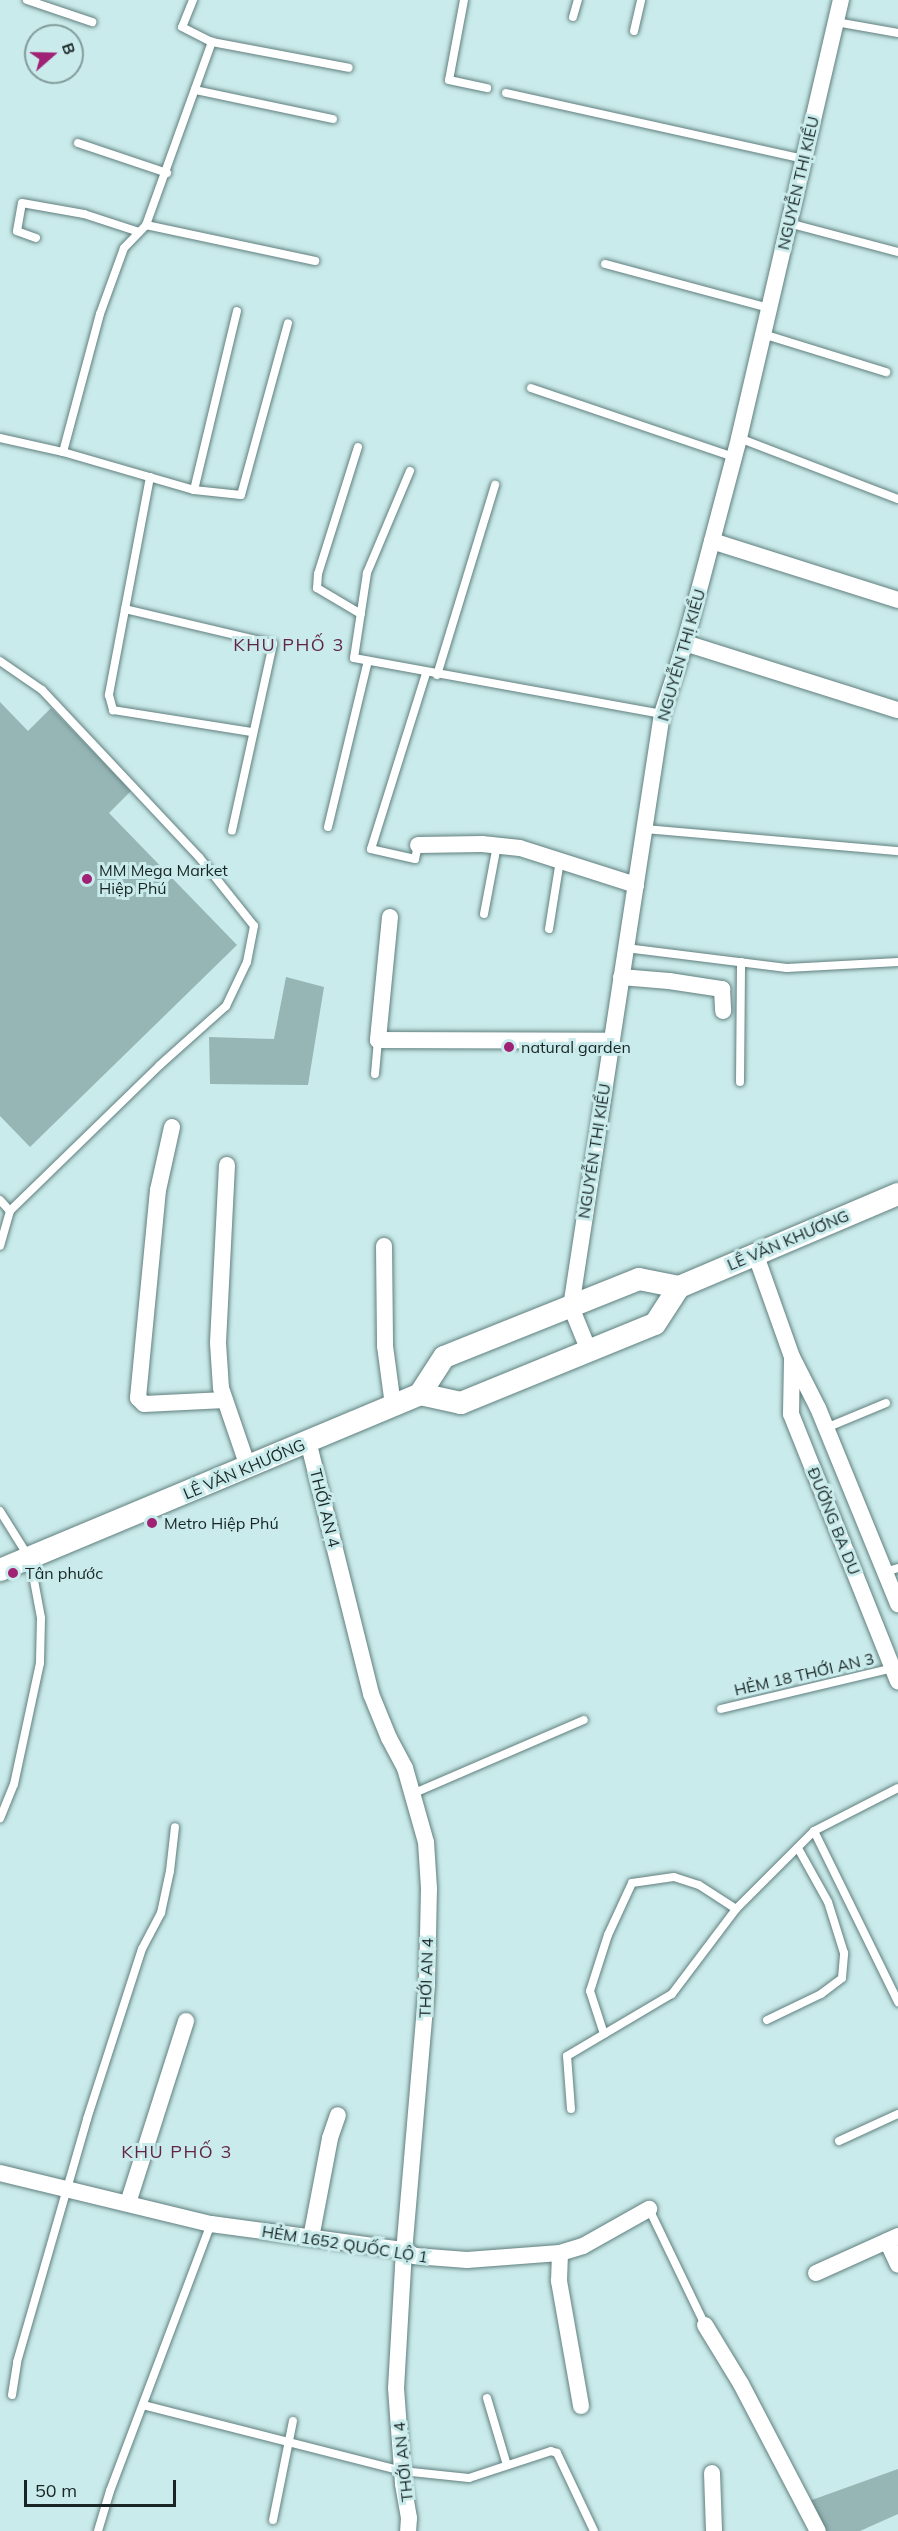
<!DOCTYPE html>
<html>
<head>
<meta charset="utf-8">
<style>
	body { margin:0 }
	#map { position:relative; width:898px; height:2531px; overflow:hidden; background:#caebeb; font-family:Mulish,sans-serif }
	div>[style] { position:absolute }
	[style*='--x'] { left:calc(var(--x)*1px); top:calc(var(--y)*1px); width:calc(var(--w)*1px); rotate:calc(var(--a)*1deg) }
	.building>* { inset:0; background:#96b5b5 }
	.roads { filter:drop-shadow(0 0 2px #617f7f) drop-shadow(0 0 2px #617f7f) }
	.service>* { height:8px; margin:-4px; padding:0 4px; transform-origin:4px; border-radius:4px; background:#fff }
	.minor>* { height:16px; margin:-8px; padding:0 8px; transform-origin:8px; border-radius:8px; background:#fff }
	.secondary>* { height:22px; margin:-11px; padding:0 11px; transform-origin:11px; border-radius:11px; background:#fff }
	.dots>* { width:16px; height:16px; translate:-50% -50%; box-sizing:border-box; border:3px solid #caebeb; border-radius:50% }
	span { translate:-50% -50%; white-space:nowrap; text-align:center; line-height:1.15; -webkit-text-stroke:6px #caebeb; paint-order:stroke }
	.street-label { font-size:16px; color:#192525 }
	.poi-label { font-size:16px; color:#192525 }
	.left { translate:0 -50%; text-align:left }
	.neighbourhood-label { font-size:18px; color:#62254a; letter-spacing:1.5px }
	.north { position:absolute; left:24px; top:24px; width:60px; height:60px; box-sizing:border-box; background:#caebeb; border:2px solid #839c9c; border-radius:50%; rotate:70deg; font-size:16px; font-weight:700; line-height:24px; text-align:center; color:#192525 }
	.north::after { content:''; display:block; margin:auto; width:21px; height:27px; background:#a02275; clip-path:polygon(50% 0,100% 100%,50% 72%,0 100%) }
	.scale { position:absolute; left:24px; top:2480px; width:152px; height:27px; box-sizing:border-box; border:3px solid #192525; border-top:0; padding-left:8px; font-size:18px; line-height:21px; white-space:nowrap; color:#192525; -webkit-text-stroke:4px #caebeb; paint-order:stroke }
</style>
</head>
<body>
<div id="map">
	<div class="building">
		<div style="clip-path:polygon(0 702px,28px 731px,51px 708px,131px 791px,109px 813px,237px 945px,30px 1147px,0 1116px)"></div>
		<div style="clip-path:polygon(286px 977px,324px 987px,308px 1085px,210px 1084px,209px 1037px,274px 1039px)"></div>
		<div style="clip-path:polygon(898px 2469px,898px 2514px,860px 2531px,824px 2531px,809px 2501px)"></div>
	</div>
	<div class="roads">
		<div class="service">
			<div style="--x:27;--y:0;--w:69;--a:18.7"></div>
			<div style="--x:193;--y:0;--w:29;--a:112"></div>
			<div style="--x:182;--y:27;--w:34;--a:27"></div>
			<div style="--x:464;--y:0;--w:81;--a:100.6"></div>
			<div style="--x:449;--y:80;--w:39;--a:12"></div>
			<div style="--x:573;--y:17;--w:18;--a:-74"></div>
			<div style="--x:836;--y:22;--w:63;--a:10.1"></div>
			<div style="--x:634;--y:31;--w:32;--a:-77"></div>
			<div style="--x:195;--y:90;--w:141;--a:11.9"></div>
			<div style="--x:506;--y:93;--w:304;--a:12.5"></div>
			<div style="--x:78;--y:143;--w:94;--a:18.6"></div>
			<div style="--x:788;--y:223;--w:114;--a:14.8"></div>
			<div style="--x:146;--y:225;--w:173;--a:12"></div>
			<div style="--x:36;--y:238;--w:20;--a:-160"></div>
			<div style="--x:17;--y:231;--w:28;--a:-80"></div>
			<div style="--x:22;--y:203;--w:63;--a:10.1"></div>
			<div style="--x:84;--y:214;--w:58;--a:18.1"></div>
			<div style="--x:605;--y:264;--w:170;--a:15"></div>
			<div style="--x:763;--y:334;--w:129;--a:17.2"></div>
			<div style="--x:531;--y:388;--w:214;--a:18.8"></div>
			<div style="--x:0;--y:438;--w:65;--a:12.5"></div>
			<div style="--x:63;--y:452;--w:136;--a:16.2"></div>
			<div style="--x:194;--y:490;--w:47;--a:6.1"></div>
			<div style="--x:241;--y:495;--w:178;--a:-74.7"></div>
			<div style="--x:739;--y:438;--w:170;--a:21"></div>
			<div style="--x:358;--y:447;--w:133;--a:107.5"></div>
			<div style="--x:318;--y:574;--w:14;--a:94"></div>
			<div style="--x:317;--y:588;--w:51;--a:30.6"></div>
			<div style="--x:63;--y:452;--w:143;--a:-75"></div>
			<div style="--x:100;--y:314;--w:70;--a:-70"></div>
			<div style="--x:124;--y:248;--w:32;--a:-46"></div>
			<div style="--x:146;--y:225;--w:195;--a:-70.2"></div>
			<div style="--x:212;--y:42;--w:139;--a:10.7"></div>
			<div style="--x:410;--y:471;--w:111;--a:112.9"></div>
			<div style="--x:367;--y:573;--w:86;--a:98.7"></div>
			<div style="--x:354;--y:658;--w:313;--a:10.3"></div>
			<div style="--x:150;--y:477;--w:222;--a:100.7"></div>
			<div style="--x:109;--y:695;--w:16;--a:75"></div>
			<div style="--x:113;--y:710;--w:141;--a:9"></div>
			<div style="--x:194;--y:490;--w:184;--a:-76.5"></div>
			<div style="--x:125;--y:609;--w:152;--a:13.3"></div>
			<div style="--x:273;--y:644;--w:191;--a:102.4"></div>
			<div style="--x:0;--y:661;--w:51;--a:34.6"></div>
			<div style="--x:42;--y:690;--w:229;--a:46.8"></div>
			<div style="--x:199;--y:857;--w:88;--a:51.4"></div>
			<div style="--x:254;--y:926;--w:37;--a:101"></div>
			<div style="--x:247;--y:962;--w:49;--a:115.5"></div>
			<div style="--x:226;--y:1006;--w:89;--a:138.2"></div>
			<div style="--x:160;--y:1065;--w:209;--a:135.8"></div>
			<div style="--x:10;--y:1211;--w:36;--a:106"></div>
			<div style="--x:437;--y:675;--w:199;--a:-73"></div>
			<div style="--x:328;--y:827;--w:171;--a:-76.5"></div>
			<div style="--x:646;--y:829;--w:253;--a:5"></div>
			<div style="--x:418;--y:845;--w:14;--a:102"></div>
			<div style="--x:415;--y:859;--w:45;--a:-167.2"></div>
			<div style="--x:371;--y:849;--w:184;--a:-72.6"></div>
			<div style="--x:484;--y:914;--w:70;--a:-79.3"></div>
			<div style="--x:549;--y:929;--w:70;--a:-80.9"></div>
			<div style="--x:626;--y:948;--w:162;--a:7.1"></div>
			<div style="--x:787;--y:968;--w:111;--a:-3.1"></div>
			<div style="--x:375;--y:1074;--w:34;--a:-85"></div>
			<div style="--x:740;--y:1082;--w:120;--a:-89.5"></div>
			<div style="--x:0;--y:1200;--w:15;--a:48"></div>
			<div style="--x:826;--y:1428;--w:65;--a:-22.6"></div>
			<div style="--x:0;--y:1511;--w:57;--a:58"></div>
			<div style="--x:30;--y:1559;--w:60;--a:79.4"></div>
			<div style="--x:41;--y:1618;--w:45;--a:91.3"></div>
			<div style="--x:40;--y:1663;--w:124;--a:102.1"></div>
			<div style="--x:14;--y:1784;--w:37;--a:112"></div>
			<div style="--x:885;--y:1572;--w:14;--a:-17"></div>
			<div style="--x:721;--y:1709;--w:177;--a:-13.4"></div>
			<div style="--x:412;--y:1794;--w:187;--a:-23.3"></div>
			<div style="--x:814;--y:1831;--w:191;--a:63.8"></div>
			<div style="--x:767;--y:2020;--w:60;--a:-25.7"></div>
			<div style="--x:821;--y:1994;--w:26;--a:-37"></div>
			<div style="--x:842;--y:1978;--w:25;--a:-85"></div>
			<div style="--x:844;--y:1953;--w:53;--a:-107.4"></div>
			<div style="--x:828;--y:1902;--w:62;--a:-119.1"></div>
			<div style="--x:604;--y:2034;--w:45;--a:-108"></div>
			<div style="--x:590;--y:1991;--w:59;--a:-72.2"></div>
			<div style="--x:608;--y:1935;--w:57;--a:-65.2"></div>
			<div style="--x:632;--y:1883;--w:42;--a:-8.1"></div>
			<div style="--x:674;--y:1877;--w:26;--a:18"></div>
			<div style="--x:699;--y:1885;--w:44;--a:33"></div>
			<div style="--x:571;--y:2109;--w:53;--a:-94.3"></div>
			<div style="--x:567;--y:2056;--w:122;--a:-30.6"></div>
			<div style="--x:672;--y:1994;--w:106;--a:-53"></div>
			<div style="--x:736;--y:1909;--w:110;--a:-45"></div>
			<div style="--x:814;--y:1831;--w:94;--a:-27.1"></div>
			<div style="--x:839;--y:2141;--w:65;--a:-24.6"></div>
			<div style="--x:649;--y:2209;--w:129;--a:64.2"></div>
			<div style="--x:12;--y:2395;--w:33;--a:-81"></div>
			<div style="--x:17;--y:2362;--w:253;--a:-73.9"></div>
			<div style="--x:87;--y:2119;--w:179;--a:-72.1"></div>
			<div style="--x:142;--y:1949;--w:41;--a:-62.2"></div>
			<div style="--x:161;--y:1913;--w:43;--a:-77.9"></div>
			<div style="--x:170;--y:1871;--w:44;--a:-83.5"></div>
			<div style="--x:487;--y:2398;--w:70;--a:73.4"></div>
			<div style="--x:143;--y:2405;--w:267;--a:14.3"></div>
			<div style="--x:402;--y:2471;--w:67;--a:6"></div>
			<div style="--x:469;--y:2478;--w:86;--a:-18.2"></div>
			<div style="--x:551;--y:2451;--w:6;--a:18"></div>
			<div style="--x:557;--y:2453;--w:86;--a:64.6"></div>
			<div style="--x:273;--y:2520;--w:101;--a:-78.6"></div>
			<div style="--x:98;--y:2531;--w:42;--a:-73.3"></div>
			<div style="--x:110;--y:2491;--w:285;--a:-69.3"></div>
		</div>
		<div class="minor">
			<div style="--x:712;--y:541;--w:195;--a:17.6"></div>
			<div style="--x:685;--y:643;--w:223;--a:17.5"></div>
			<div style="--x:418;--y:845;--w:64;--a:-0.9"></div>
			<div style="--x:482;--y:844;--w:38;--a:6"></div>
			<div style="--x:520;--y:848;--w:122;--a:17.7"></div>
			<div style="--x:390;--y:917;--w:124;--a:95.6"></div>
			<div style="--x:378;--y:1040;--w:233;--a:0.2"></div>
			<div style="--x:621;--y:977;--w:48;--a:4.8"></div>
			<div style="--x:669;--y:981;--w:54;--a:8.6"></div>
			<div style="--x:722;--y:989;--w:22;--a:87"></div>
			<div style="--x:172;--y:1127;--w:65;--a:102.5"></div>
			<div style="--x:158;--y:1190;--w:209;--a:95.5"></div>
			<div style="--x:138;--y:1398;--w:8;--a:45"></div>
			<div style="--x:144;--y:1404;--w:81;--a:-2.8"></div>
			<div style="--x:227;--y:1165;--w:178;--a:92.9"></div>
			<div style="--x:218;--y:1343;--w:45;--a:86.2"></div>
			<div style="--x:221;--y:1388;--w:83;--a:71.1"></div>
			<div style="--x:384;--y:1246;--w:100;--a:89.4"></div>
			<div style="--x:385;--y:1346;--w:60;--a:82.3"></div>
			<div style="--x:755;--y:1253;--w:110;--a:70.4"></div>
			<div style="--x:792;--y:1357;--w:57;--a:63"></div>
			<div style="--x:818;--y:1408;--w:212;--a:67.8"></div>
			<div style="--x:589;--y:1351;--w:48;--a:-112.2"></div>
			<div style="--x:571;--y:1307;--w:600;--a:-81.28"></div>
			<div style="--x:662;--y:714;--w:75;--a:-72.1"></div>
			<div style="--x:685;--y:643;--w:212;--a:-75.2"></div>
			<div style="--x:739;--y:438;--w:450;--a:-76.9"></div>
			<div style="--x:792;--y:1361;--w:53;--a:91.1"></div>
			<div style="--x:791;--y:1414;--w:288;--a:68.2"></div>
			<div style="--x:308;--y:1441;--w:261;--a:76"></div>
			<div style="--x:371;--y:1694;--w:48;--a:67.8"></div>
			<div style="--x:389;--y:1738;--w:34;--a:62"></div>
			<div style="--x:405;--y:1768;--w:77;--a:74.2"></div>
			<div style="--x:426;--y:1842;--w:46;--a:86.3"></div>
			<div style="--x:429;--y:1888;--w:96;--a:91.2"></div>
			<div style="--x:427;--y:1984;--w:267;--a:94.9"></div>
			<div style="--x:404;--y:2250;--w:138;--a:93.3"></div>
			<div style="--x:396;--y:2388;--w:96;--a:85.8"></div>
			<div style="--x:403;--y:2484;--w:35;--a:80"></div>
			<div style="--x:409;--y:2518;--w:13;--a:94"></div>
			<div style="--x:0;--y:2173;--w:217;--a:13.6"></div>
			<div style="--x:211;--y:2224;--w:195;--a:7.7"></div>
			<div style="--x:404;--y:2250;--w:13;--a:29"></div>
			<div style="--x:415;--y:2256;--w:52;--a:4.4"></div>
			<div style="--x:467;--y:2260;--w:93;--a:-4.3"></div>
			<div style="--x:560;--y:2253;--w:24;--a:-17"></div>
			<div style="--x:583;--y:2246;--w:76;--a:-29.3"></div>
			<div style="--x:128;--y:2203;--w:191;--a:-72.3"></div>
			<div style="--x:311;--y:2238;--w:102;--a:-79.2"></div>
			<div style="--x:330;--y:2138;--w:24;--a:-71"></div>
			<div style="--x:887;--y:2241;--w:26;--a:65"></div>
			<div style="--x:560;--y:2253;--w:28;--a:92"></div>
			<div style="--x:559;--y:2281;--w:127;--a:80"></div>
			<div style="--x:816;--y:2273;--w:90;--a:-24.3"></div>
			<div style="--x:705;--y:2325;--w:69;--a:58.6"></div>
			<div style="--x:741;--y:2384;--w:166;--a:62.4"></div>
			<div style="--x:712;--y:2473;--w:58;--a:88"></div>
		</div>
		<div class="secondary">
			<div style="--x:420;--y:1394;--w:42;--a:12.4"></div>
			<div style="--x:461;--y:1403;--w:209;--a:-22.2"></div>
			<div style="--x:655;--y:1324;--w:44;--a:-57"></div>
			<div style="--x:679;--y:1287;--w:238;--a:-23"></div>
			<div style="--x:0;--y:1570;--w:455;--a:-22.7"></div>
			<div style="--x:420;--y:1394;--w:44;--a:-57"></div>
			<div style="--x:444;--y:1357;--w:210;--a:-21.8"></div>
			<div style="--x:639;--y:1279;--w:41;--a:11.3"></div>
		</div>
	</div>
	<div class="dots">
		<div style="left:87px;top:879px;background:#a02275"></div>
		<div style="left:509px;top:1047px;background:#a02275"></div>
		<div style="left:152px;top:1523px;background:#a02275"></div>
		<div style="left:13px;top:1573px;background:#a02275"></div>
	</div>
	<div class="street-label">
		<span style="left:798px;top:183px;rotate:-77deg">NGUYỄN THỊ KIỂU</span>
		<span style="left:681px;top:655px;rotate:-74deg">NGUYỄN THỊ KIỂU</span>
		<span style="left:594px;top:1151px;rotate:-81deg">NGUYỄN THỊ KIỂU</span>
		<span style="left:788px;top:1240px;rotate:-23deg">LÊ VĂN KHƯƠNG</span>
		<span style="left:244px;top:1469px;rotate:-23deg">LÊ VĂN KHƯƠNG</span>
		<span style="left:325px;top:1508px;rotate:76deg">THỚI AN 4</span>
		<span style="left:834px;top:1521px;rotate:68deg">ĐƯỜNG BA DU</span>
		<span style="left:804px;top:1674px;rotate:-13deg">HẺM 18 THỚI AN 3</span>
		<span style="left:426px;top:1978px;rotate:-88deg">THỚI AN 4</span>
		<span style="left:345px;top:2244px;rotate:9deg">HẺM 1652 QUỐC LỘ 1</span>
		<span style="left:403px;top:2462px;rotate:-96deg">THỚI AN 4</span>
	</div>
	<div class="poi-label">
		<span class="left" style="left:99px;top:879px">MM Mega Market<br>Hiệp Phú</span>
		<span class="left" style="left:521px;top:1047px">natural garden</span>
		<span class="left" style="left:164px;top:1523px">Metro Hiệp Phú</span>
		<span class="left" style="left:25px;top:1573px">Tân phước</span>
	</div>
	<div class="neighbourhood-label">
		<span style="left:289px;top:645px">KHU PHỐ 3</span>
		<span style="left:177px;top:2152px">KHU PHỐ 3</span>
	</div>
	<div class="north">B</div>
	<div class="scale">50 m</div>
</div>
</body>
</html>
